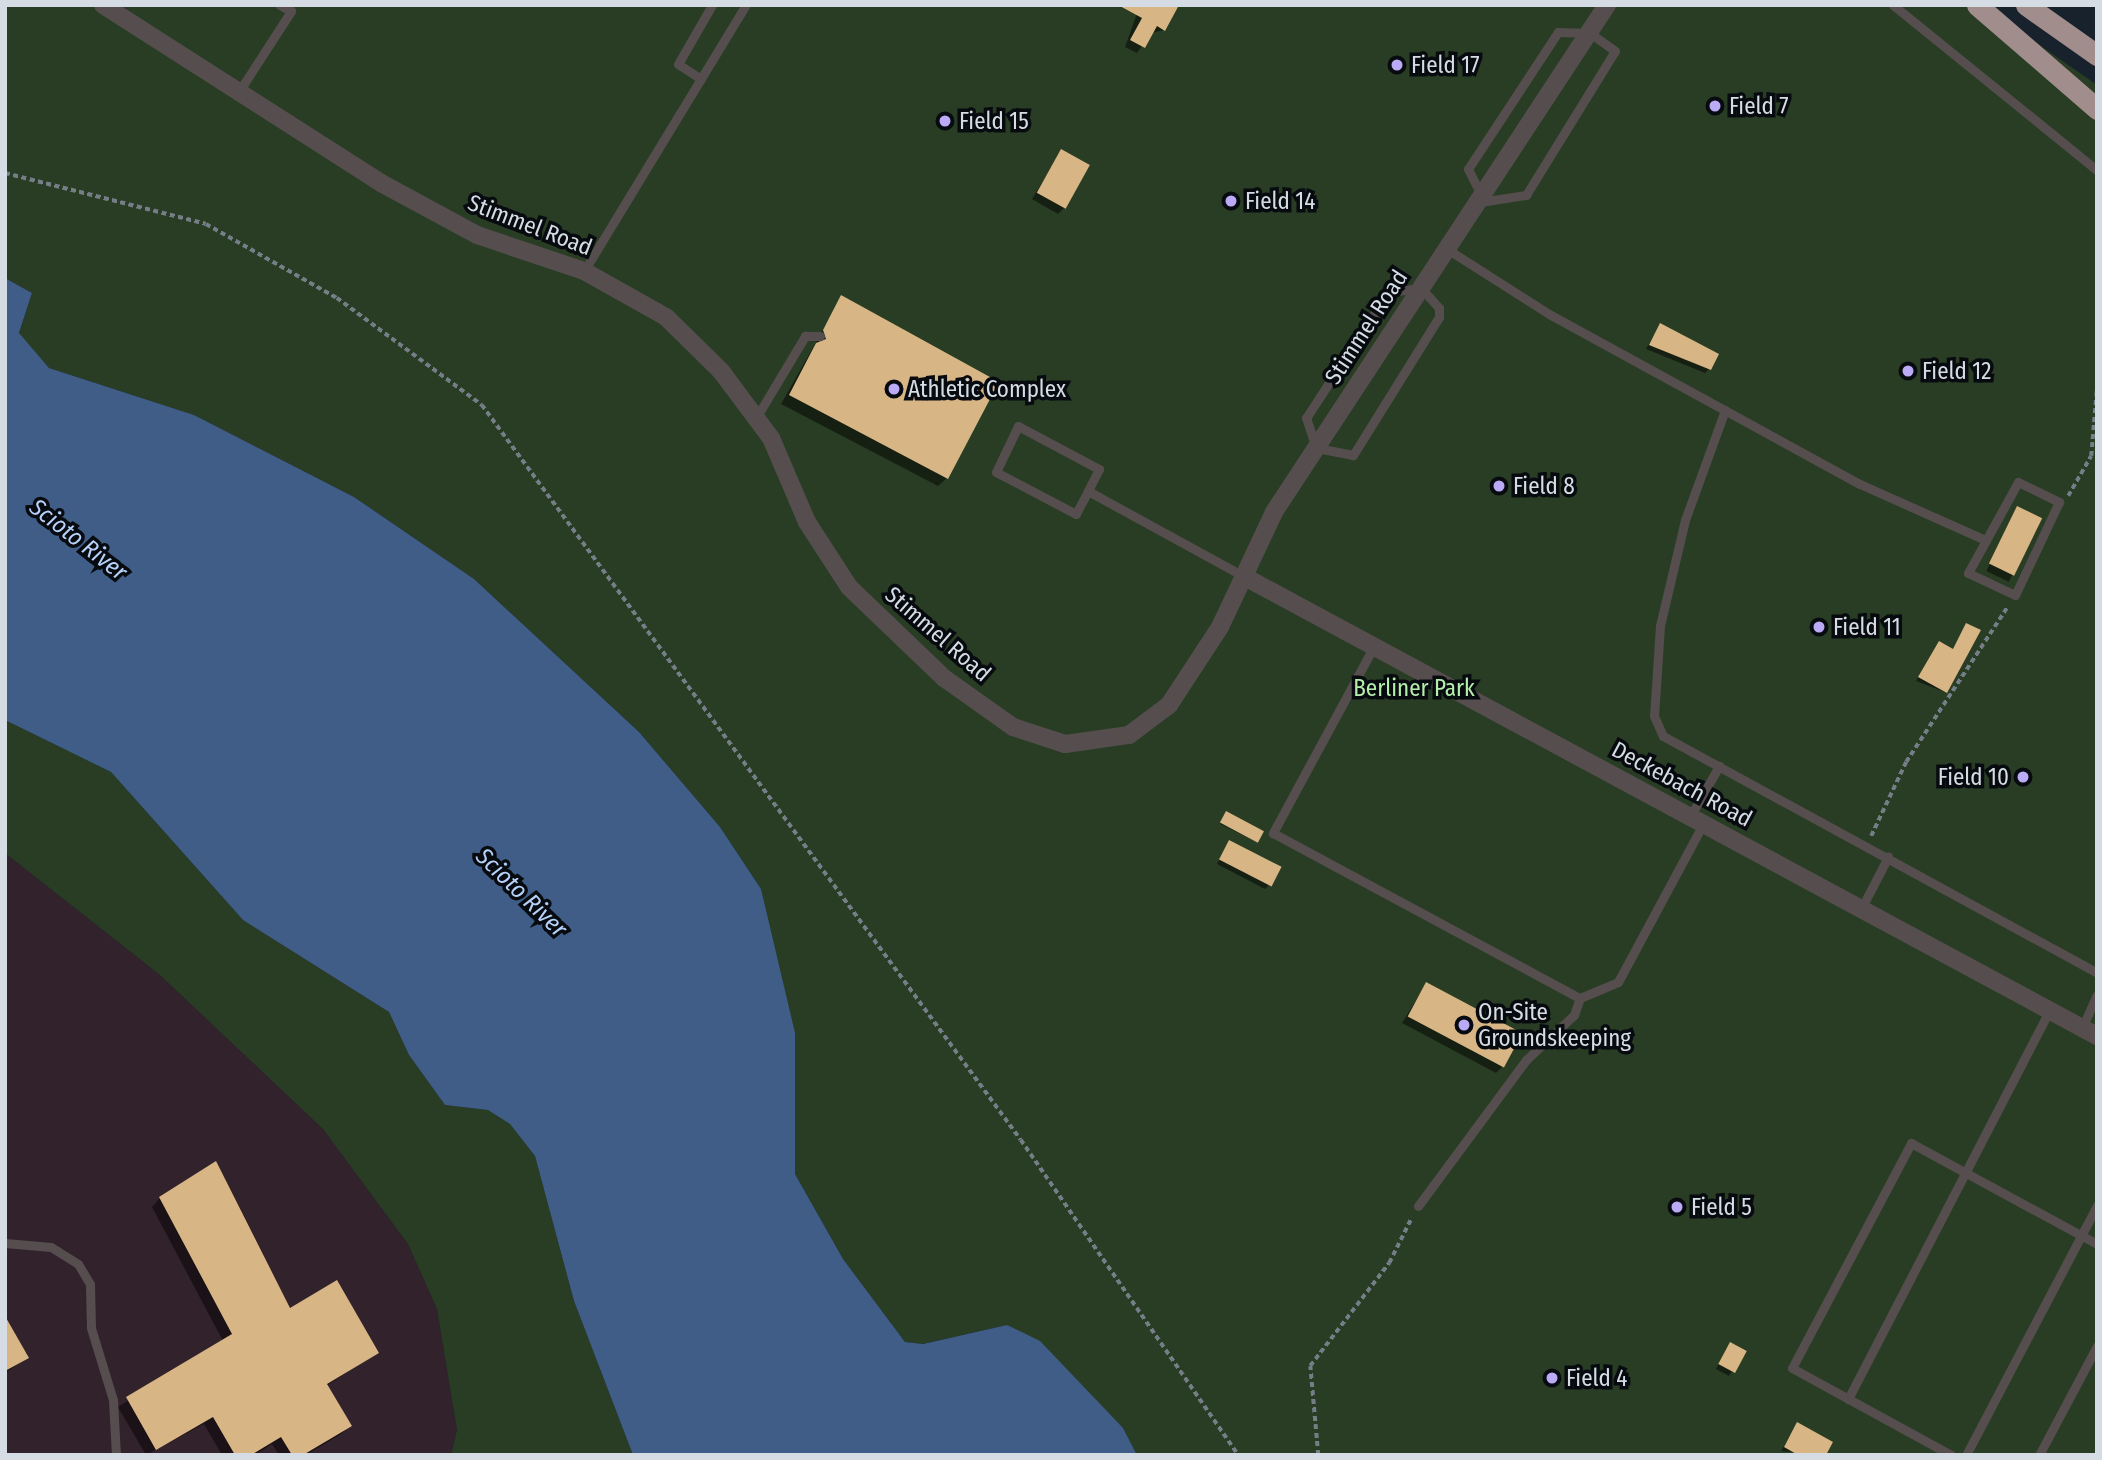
<!DOCTYPE html>
<html>
<head>
<meta charset="utf-8">
<style>
	body { margin:0 }
	#map { position:relative; width:2102px; height:1460px; overflow:hidden; background:#17222c; font-family:"Fira Sans Condensed",sans-serif }
	div>[style] { position:absolute }
	[style*='--x'] { left:calc(var(--x)*1px); top:calc(var(--y)*1px); width:calc(var(--w)*1px); rotate:calc(var(--a)*1deg) }
	.industrial>* { inset:0; background:#32222c }
	.green>* { inset:0; background:#293d25 }
	.water>* { inset:0; background:#405d87 }
	.shadow>* { inset:0; background:#0007; transform-origin:0 0 }
	.building>* { inset:0; background:#d8b584; transform-origin:0 0 }
	.path>* { height:3.5px; margin-top:-1.75px; transform-origin:0; background:repeating-linear-gradient(90deg,#757e87 0 5px,transparent 0 8.5px) }
	.lane>* { height:9px; margin:-4.5px; padding:0 4.5px; transform-origin:4.5px; border-radius:4.5px; background:#564e4e }
	.street>* { height:18px; margin:-9px; padding:0 9px; transform-origin:9px; border-radius:9px; background:#564e4e }
	.highway>* { height:21px; margin:-10.5px; padding:0 10.5px; transform-origin:10.5px; border-radius:10.5px; background:#a18d8c }
	.dots>* { width:19px; height:19px; translate:-50% -50%; box-sizing:border-box; border:4px solid #070b0f; border-radius:50% }
	span { translate:-50% -50%; white-space:nowrap; text-align:center; line-height:1.15; -webkit-text-stroke:7px #070b0f; paint-order:stroke }
	.poi-label { font-size:23px; color:#d5dce3 }
	.left { translate:0 -50%; text-align:left }
	.right { translate:-100% -50%; text-align:right }
	.street-label { font-size:23px; color:#d5dce3 }
	.park-label { font-size:23px; color:#b5edab }
	.water-label { font-size:24px; color:#b6d2fa; font-style:italic }
	.frame { position:absolute; inset:0; border:7px solid #d5dce3; pointer-events:none }
</style>
</head>
<body>
<div id="map">
	<div class="industrial">
		<div style="clip-path:polygon(5px 853px,160px 975px,323px 1129px,408px 1244px,437px 1309px,457px 1430px,451px 1455px,5px 1455px)"></div>
	</div>
	<div class="green">
		<div style="clip-path:polygon(5px 5px,1982px 5px,2097px 85px,2097px 1455px,1137px 1455px,1123px 1428px,1007px 1325px,922px 1344px,905px 1342px,843px 1259px,795px 1174px,776px 959px,761px 889px,720px 827px,639px 732px,474px 579px,354px 497px,194px 415px,49px 368px,19px 334px,32px 293px,5px 278px)"></div>
		<div style="clip-path:polygon(5px 720px,111px 772px,243px 920px,389px 1012px,409px 1055px,445px 1105px,488px 1110px,510px 1124px,535px 1156px,574px 1301px,633px 1455px,451px 1455px,457px 1430px,437px 1309px,408px 1244px,323px 1129px,160px 975px,5px 853px)"></div>
	</div>
	<div class="water">
		<div style="clip-path:polygon(5px 278px,32px 293px,19px 333px,49px 368px,194px 415px,354px 497px,474px 579px,639px 732px,720px 827px,761px 889px,795px 1033px,795px 1174px,843px 1259px,905px 1342px,923px 1344px,1007px 1325px,1040px 1341px,1123px 1428px,1137px 1455px,633px 1455px,574px 1301px,535px 1156px,510px 1124px,488px 1110px,445px 1105px,409px 1055px,389px 1012px,243px 920px,111px 772px,5px 720px)"></div>
	</div>
	<div class="shadow">
		<div style="clip-path:polygon(1140px 5px,1164px 30px,1151px 33px,1137px 53px,1125px 47px)"></div>
		<div style="clip-path:polygon(1061px 151px,1064px 208px,1058px 214px,1032px 199px)"></div>
		<div style="clip-path:polygon(841px 298px,947px 478px,938px 486px,781px 404px)"></div>
		<div style="clip-path:polygon(1660px 325px,1709px 369px,1705px 373px,1646px 349px)"></div>
		<div style="left:2017px;top:508px;width:25px;height:70px;rotate:26deg"></div>
		<div style="clip-path:polygon(1966px 625px,1945px 692px,1916px 681px,1936px 647px,1952px 651px)"></div>
		<div style="clip-path:polygon(1225px 814px,1257px 842px,1220px 824px)"></div>
		<div style="clip-path:polygon(1226px 846px,1269px 885px,1265px 889px,1217px 864px)"></div>
		<div style="clip-path:polygon(1426px 984px,1502px 1067px,1496px 1073px,1402px 1023px)"></div>
		<div style="clip-path:polygon(160px 1198px,289px 1311px,377px 1353px,326px 1386px,350px 1426px,341px 1434px,306px 1455px,279px 1455px,272px 1444px,255px 1455px,222px 1455px,204px 1424px,146px 1455px,118px 1407px,223px 1341px,152px 1207px)"></div>
		<div style="clip-path:polygon(5px 1319px,27px 1358px,5px 1373px)"></div>
		<div style="clip-path:polygon(1727px 1348px,1745px 1352px,1729px 1376px,1716px 1369px)"></div>
		<div style="clip-path:polygon(1797px 1424px,1824px 1455px,1781px 1451px)"></div>
	</div>
	<div class="building">
		<div style="clip-path:polygon(1118px 5px,1179px 5px,1165px 31px,1157px 26px,1145px 48px,1130px 40px,1142px 18px)"></div>
		<div style="left:1061px;top:149px;width:33px;height:50px;rotate:29deg"></div>
		<div style="clip-path:polygon(841px 295px,999px 382px,948px 479px,789px 395px,816px 343px,826px 339px,823px 330px)"></div>
		<div style="clip-path:polygon(1660px 323px,1719px 354px,1711px 370px,1649px 345px)"></div>
		<div style="left:2017px;top:506px;width:28px;height:64px;rotate:26deg"></div>
		<div style="clip-path:polygon(1966px 623px,1981px 630px,1947px 693px,1918px 677px,1939px 641px,1953px 649px)"></div>
		<div style="left:1226px;top:811px;width:43px;height:13px;rotate:28deg"></div>
		<div style="left:1229px;top:840px;width:59px;height:22px;rotate:27deg"></div>
		<div style="left:1426px;top:982px;width:109px;height:39px;rotate:28deg"></div>
		<div style="clip-path:polygon(216px 1161px,290px 1308px,337px 1280px,379px 1353px,327px 1384px,352px 1426px,303px 1455px,292px 1455px,281px 1437px,251px 1455px,235px 1455px,213px 1417px,156px 1450px,126px 1397px,232px 1334px,159px 1197px)"></div>
		<div style="clip-path:polygon(5px 1316px,29px 1358px,5px 1371px)"></div>
		<div style="left:1730px;top:1342px;width:19px;height:25px;rotate:28deg"></div>
		<div style="clip-path:polygon(1797px 1422px,1833px 1442px,1826px 1455px,1798px 1455px,1784px 1447px)"></div>
	</div>
	<div class="path">
		<div style="--x:5;--y:173;--w:207;--a:14.2"></div>
		<div style="--x:206;--y:224;--w:150;--a:29.5"></div>
		<div style="--x:337;--y:298;--w:180;--a:36.4"></div>
		<div style="--x:482;--y:405;--w:911;--a:53.75"></div>
		<div style="--x:1021;--y:1140;--w:383;--a:55.4"></div>
		<div style="--x:2068;--y:496;--w:46;--a:-60.1"></div>
		<div style="--x:2091;--y:456;--w:70;--a:-85.1"></div>
		<div style="--x:1871;--y:836;--w:82;--a:-64.7"></div>
		<div style="--x:1906;--y:762;--w:186;--a:-56.8"></div>
		<div style="--x:1318;--y:1455;--w:89;--a:-95.1"></div>
		<div style="--x:1310;--y:1366;--w:130;--a:-52.5"></div>
		<div style="--x:1389;--y:1263;--w:51;--a:-63.4"></div>
	</div>
	<div class="lane">
		<div style="--x:1893;--y:5;--w:262;--a:39"></div>
		<div style="--x:701;--y:79;--w:27;--a:-147"></div>
		<div style="--x:678;--y:64;--w:68;--a:-60"></div>
		<div style="--x:238;--y:93;--w:98;--a:-57.1"></div>
		<div style="--x:291;--y:11;--w:13;--a:-151"></div>
		<div style="--x:1480;--y:202;--w:47;--a:-8.7"></div>
		<div style="--x:1526;--y:195;--w:169;--a:-58.3"></div>
		<div style="--x:1615;--y:51;--w:31;--a:-144"></div>
		<div style="--x:1590;--y:33;--w:32;--a:-178"></div>
		<div style="--x:1558;--y:32;--w:164;--a:123.3"></div>
		<div style="--x:1468;--y:169;--w:29;--a:63"></div>
		<div style="--x:1447;--y:249;--w:121;--a:32.5"></div>
		<div style="--x:1549;--y:314;--w:354;--a:28.7"></div>
		<div style="--x:1860;--y:484;--w:137;--a:24.1"></div>
		<div style="--x:584;--y:271;--w:311;--a:-58.7"></div>
		<div style="--x:1421;--y:288;--w:27;--a:48"></div>
		<div style="--x:1439;--y:308;--w:9;--a:90"></div>
		<div style="--x:1439;--y:317;--w:163;--a:121.9"></div>
		<div style="--x:1353;--y:455;--w:38;--a:-169"></div>
		<div style="--x:1316;--y:448;--w:32;--a:-108"></div>
		<div style="--x:1306;--y:418;--w:150;--a:-56.9"></div>
		<div style="--x:1388;--y:292;--w:33;--a:-7"></div>
		<div style="--x:1725;--y:410;--w:117;--a:110"></div>
		<div style="--x:1685;--y:520;--w:109;--a:103.3"></div>
		<div style="--x:1660;--y:626;--w:90;--a:93.8"></div>
		<div style="--x:1654;--y:716;--w:22;--a:66"></div>
		<div style="--x:1663;--y:736;--w:494;--a:28.6"></div>
		<div style="--x:756;--y:418;--w:96;--a:-59.1"></div>
		<div style="--x:805;--y:336;--w:15;--a:0"></div>
		<div style="--x:2018;--y:482;--w:46;--a:26"></div>
		<div style="--x:2059;--y:502;--w:103;--a:115.3"></div>
		<div style="--x:2015;--y:595;--w:52;--a:-154.9"></div>
		<div style="--x:1968;--y:573;--w:104;--a:-61.2"></div>
		<div style="--x:1088;--y:491;--w:26;--a:118"></div>
		<div style="--x:1076;--y:514;--w:90;--a:-152.3"></div>
		<div style="--x:996;--y:472;--w:51;--a:-64.4"></div>
		<div style="--x:1018;--y:426;--w:92;--a:28"></div>
		<div style="--x:1099;--y:469;--w:25;--a:117"></div>
		<div style="--x:1088;--y:491;--w:177;--a:28.7"></div>
		<div style="--x:1374;--y:646;--w:213;--a:118.4"></div>
		<div style="--x:1273;--y:833;--w:349;--a:28.3"></div>
		<div style="--x:1580;--y:998;--w:41;--a:-22.8"></div>
		<div style="--x:1618;--y:982;--w:179;--a:-61.7"></div>
		<div style="--x:1690;--y:817;--w:59;--a:-60.4"></div>
		<div style="--x:1861;--y:909;--w:59;--a:-62.6"></div>
		<div style="--x:2082;--y:1028;--w:36;--a:-66"></div>
		<div style="--x:1418;--y:1206;--w:182;--a:-53.5"></div>
		<div style="--x:1526;--y:1060;--w:66;--a:-43.2"></div>
		<div style="--x:1574;--y:1015;--w:18;--a:-71"></div>
		<div style="--x:5;--y:1243;--w:46;--a:5"></div>
		<div style="--x:51;--y:1247;--w:32;--a:32"></div>
		<div style="--x:78;--y:1264;--w:23;--a:59"></div>
		<div style="--x:90;--y:1284;--w:44;--a:88.7"></div>
		<div style="--x:91;--y:1328;--w:75;--a:73"></div>
		<div style="--x:113;--y:1400;--w:55;--a:86.9"></div>
		<div style="--x:1848;--y:1399;--w:438;--a:-62.6"></div>
		<div style="--x:1951;--y:1455;--w:181;--a:-151.3"></div>
		<div style="--x:1792;--y:1368;--w:255;--a:-62.1"></div>
		<div style="--x:1911;--y:1143;--w:212;--a:28.5"></div>
		<div style="--x:1966;--y:1455;--w:282;--a:-62.3"></div>
		<div style="--x:2039;--y:1455;--w:123;--a:-62"></div>
	</div>
	<div class="street">
		<div style="--x:103;--y:5;--w:330;--a:32.6"></div>
		<div style="--x:381;--y:183;--w:109;--a:28.4"></div>
		<div style="--x:477;--y:235;--w:113;--a:18.6"></div>
		<div style="--x:584;--y:271;--w:94;--a:29.3"></div>
		<div style="--x:666;--y:317;--w:77;--a:44.5"></div>
		<div style="--x:721;--y:371;--w:84;--a:53.3"></div>
		<div style="--x:771;--y:438;--w:91;--a:66.8"></div>
		<div style="--x:807;--y:522;--w:77;--a:57.1"></div>
		<div style="--x:849;--y:587;--w:132;--a:43.8"></div>
		<div style="--x:944;--y:678;--w:85;--a:35.4"></div>
		<div style="--x:1013;--y:727;--w:55;--a:18.1"></div>
		<div style="--x:1065;--y:744;--w:65;--a:-8"></div>
		<div style="--x:1129;--y:735;--w:50;--a:-36.9"></div>
		<div style="--x:1169;--y:705;--w:93;--a:-56.8"></div>
		<div style="--x:1220;--y:627;--w:127;--a:-64.8"></div>
		<div style="--x:1274;--y:512;--w:607;--a:-56.7"></div>
		<div style="--x:1243;--y:576;--w:970;--a:28.31"></div>
	</div>
	<div class="highway">
		<div style="--x:1977;--y:5;--w:159;--a:40.9"></div>
		<div style="--x:2026;--y:5;--w:87;--a:35.2"></div>
	</div>
	<div class="dots">
		<div style="left:1397px;top:65px;background:#bbaaf6"></div>
		<div style="left:1715px;top:106px;background:#bbaaf6"></div>
		<div style="left:945px;top:121px;background:#bbaaf6"></div>
		<div style="left:1231px;top:201px;background:#bbaaf6"></div>
		<div style="left:1908px;top:371px;background:#bbaaf6"></div>
		<div style="left:894px;top:389px;background:#bbaaf6"></div>
		<div style="left:1499px;top:486px;background:#bbaaf6"></div>
		<div style="left:1819px;top:627px;background:#bbaaf6"></div>
		<div style="left:2023px;top:777px;background:#bbaaf6"></div>
		<div style="left:1464px;top:1025px;background:#bbaaf6"></div>
		<div style="left:1677px;top:1207px;background:#bbaaf6"></div>
		<div style="left:1552px;top:1378px;background:#bbaaf6"></div>
	</div>
	<div class="poi-label">
		<span class="left" style="left:1411px;top:65px">Field 17</span>
		<span class="left" style="left:1729px;top:106px">Field 7</span>
		<span class="left" style="left:959px;top:121px">Field 15</span>
		<span class="left" style="left:1245px;top:201px">Field 14</span>
		<span class="left" style="left:1922px;top:371px">Field 12</span>
		<span class="left" style="left:908px;top:389px">Athletic Complex</span>
		<span class="left" style="left:1513px;top:486px">Field 8</span>
		<span class="left" style="left:1833px;top:627px">Field 11</span>
		<span class="right" style="left:2009px;top:777px">Field 10</span>
		<span class="left" style="left:1478px;top:1025px">On-Site<br>Groundskeeping</span>
		<span class="left" style="left:1691px;top:1207px">Field 5</span>
		<span class="left" style="left:1566px;top:1378px">Field 4</span>
	</div>
	<div class="street-label">
		<span style="left:530px;top:225px;rotate:21deg">Stimmel Road</span>
		<span style="left:1366px;top:327px;rotate:-57deg">Stimmel Road</span>
		<span style="left:938px;top:634px;rotate:41deg">Stimmel Road</span>
		<span style="left:1682px;top:784px;rotate:28deg">Deckebach Road</span>
	</div>
	<div class="park-label">
		<span style="left:1414px;top:688px">Berliner Park</span>
	</div>
	<div class="water-label">
		<span style="left:78px;top:540px;rotate:38deg">Scioto River</span>
		<span style="left:521px;top:893px;rotate:44deg">Scioto River</span>
	</div>
	<div class="frame"></div>
</div>
</body>
</html>
